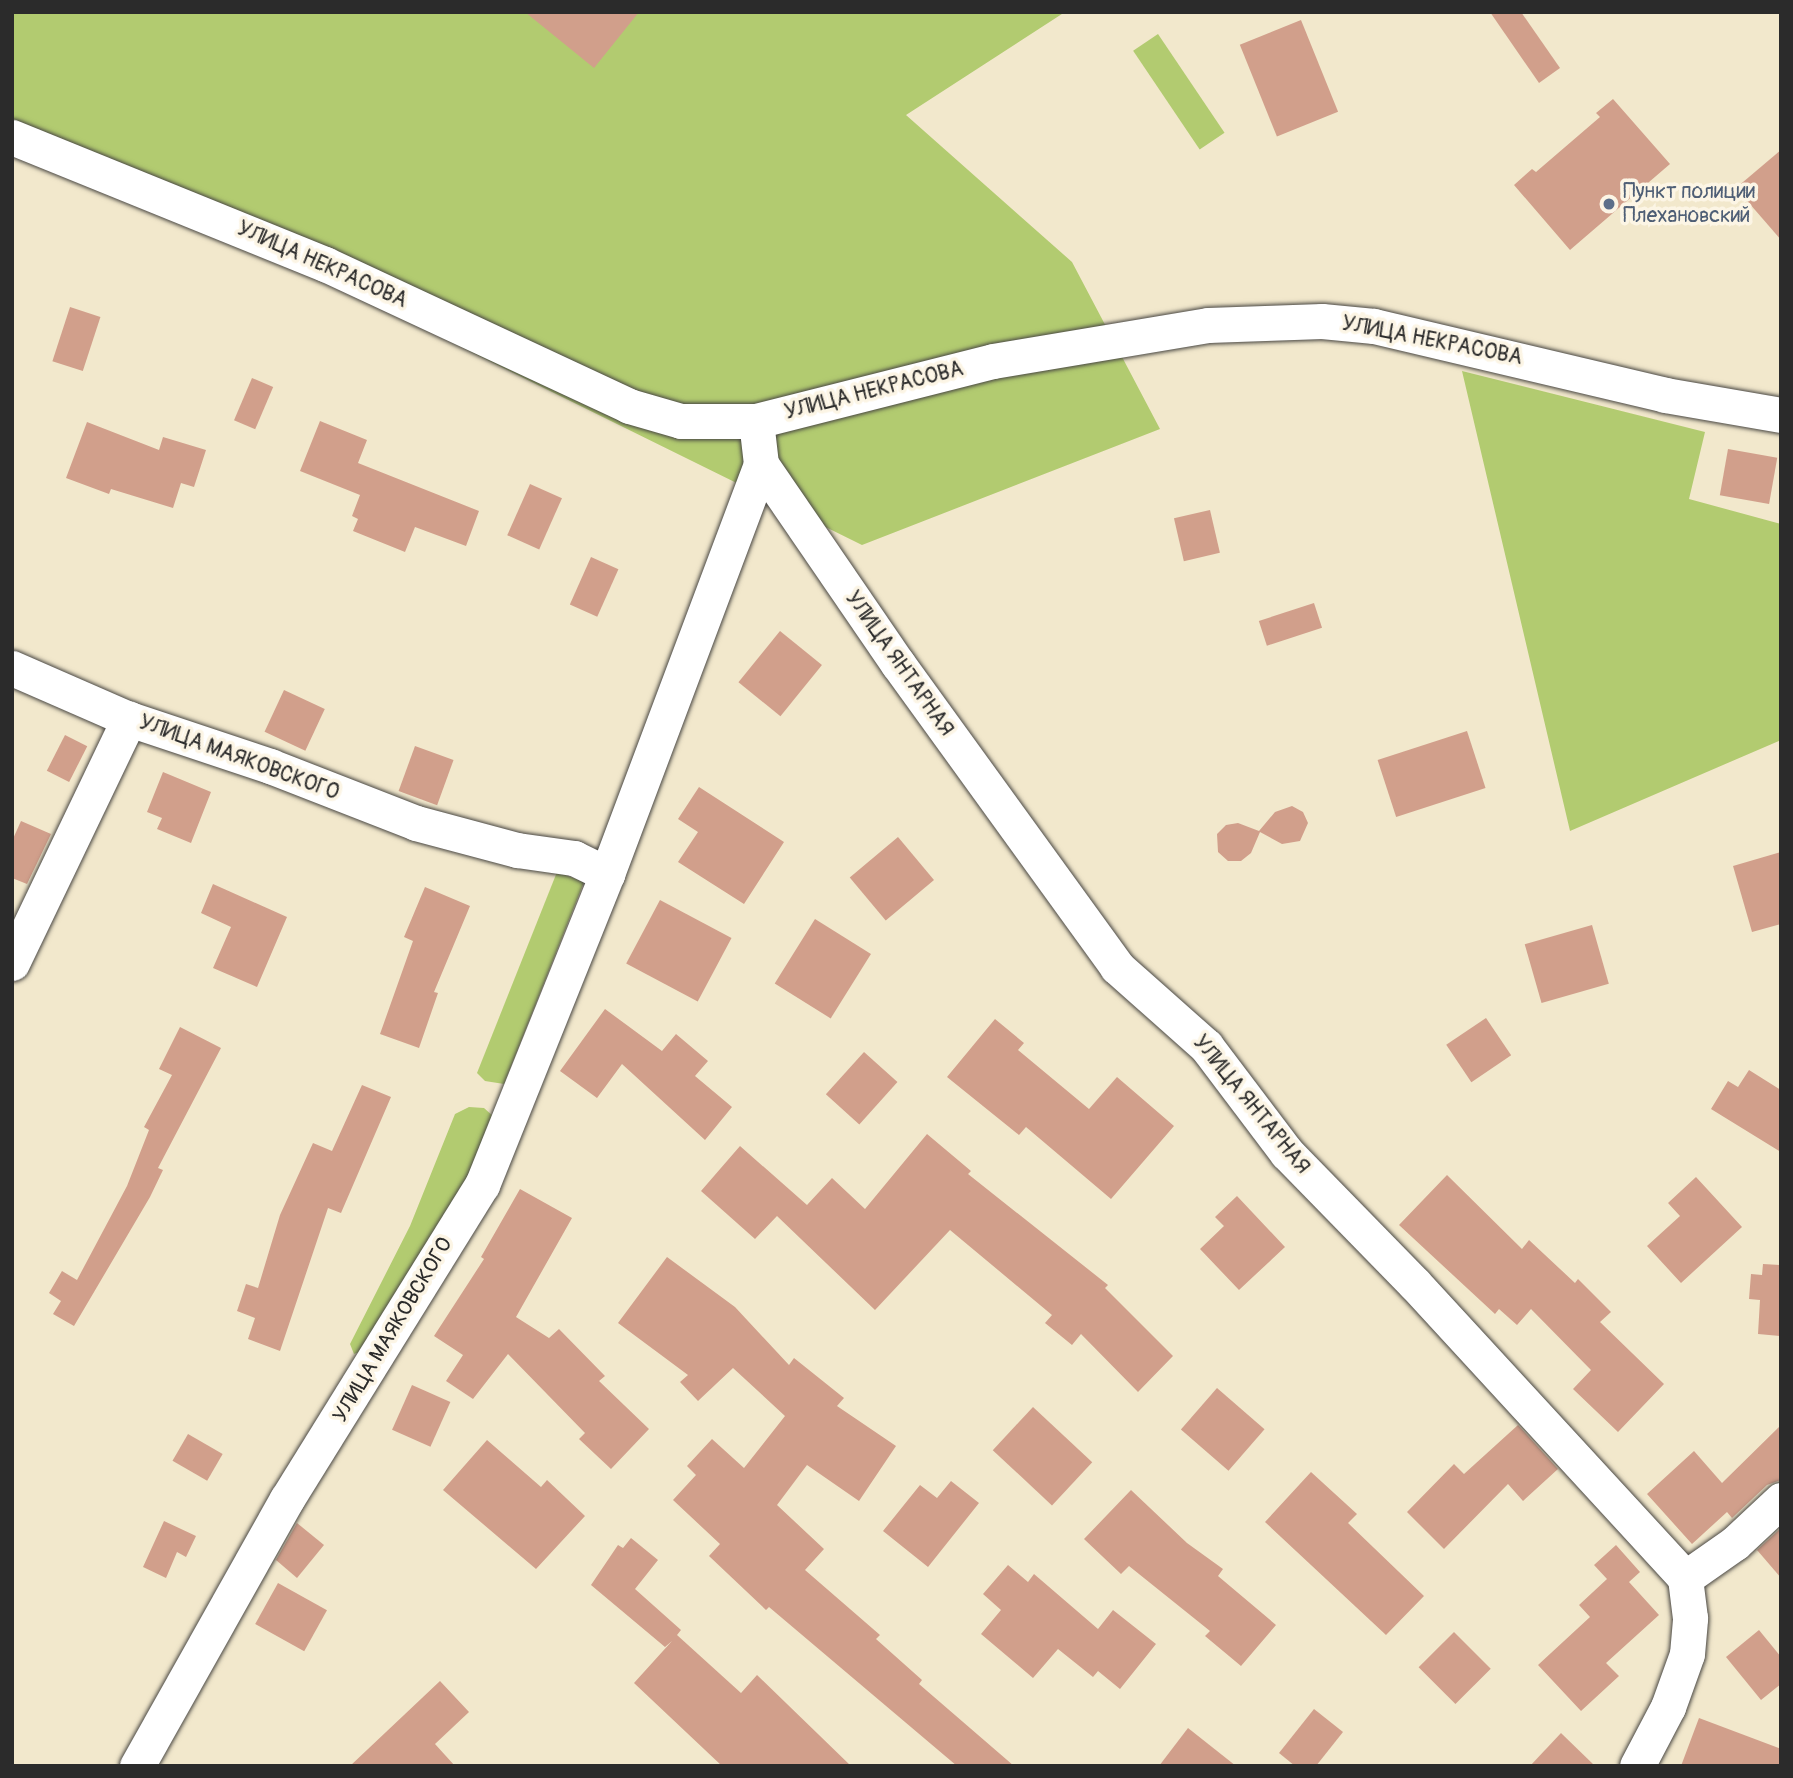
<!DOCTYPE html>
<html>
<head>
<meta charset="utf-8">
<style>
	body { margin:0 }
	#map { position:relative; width:1793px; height:1778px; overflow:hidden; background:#f2e8cc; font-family:Pangolin,sans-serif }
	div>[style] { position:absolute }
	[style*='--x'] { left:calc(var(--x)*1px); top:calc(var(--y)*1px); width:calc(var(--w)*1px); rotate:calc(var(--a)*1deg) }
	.green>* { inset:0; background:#b2cb70; transform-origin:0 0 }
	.building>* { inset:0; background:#d19f8b; transform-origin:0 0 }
	.roads { filter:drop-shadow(0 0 2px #494743) drop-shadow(0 0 2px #494743) }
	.street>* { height:35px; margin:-17.5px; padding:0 17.5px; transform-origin:17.5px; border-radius:17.5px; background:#fff }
	.dots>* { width:19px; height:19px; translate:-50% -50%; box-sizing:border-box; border:4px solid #fcf5e5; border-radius:50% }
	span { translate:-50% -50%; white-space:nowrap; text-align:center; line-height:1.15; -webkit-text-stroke:7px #fcf5e5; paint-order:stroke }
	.service-label { font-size:21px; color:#4e5e75 }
	.left { translate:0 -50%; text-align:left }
	.street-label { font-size:21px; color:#2b2b2b }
	.frame { position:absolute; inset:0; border:14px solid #2b2b2b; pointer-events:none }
</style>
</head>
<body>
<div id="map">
	<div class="green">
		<div style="clip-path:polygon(12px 12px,1065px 12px,906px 115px,1072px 262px,1160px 429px,862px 545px,119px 178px,12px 137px)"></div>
		<div style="left:1158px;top:34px;width:119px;height:30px;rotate:56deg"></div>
		<div style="clip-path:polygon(1462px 371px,1705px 432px,1689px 499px,1781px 524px,1781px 740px,1570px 831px)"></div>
		<div style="clip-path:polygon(557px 872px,584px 882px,504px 1084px,485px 1081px,477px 1073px)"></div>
		<div style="clip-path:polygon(469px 1107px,484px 1108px,494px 1117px,461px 1193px,359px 1352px,354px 1354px,350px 1344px,410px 1226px,455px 1114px)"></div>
	</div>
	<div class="building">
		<div style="clip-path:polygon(525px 12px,639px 12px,594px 68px)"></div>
		<div style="clip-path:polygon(1490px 12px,1521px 12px,1560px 68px,1539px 83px)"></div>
		<div style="left:1301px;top:20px;width:99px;height:66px;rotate:68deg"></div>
		<div style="clip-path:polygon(1613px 99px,1670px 164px,1570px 250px,1514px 185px,1532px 169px,1536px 172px,1600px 117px,1596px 113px)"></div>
		<div style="clip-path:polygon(1781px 150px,1781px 240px,1736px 188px)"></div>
		<div style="left:70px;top:307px;width:32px;height:57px;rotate:18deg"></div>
		<div style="left:252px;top:378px;width:23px;height:46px;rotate:23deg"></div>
		<div style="clip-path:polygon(320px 421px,367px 440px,358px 463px,479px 511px,466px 546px,415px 527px,405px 552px,353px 531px,358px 519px,352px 516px,360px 495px,300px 471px)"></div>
		<div style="clip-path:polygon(87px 422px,159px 450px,163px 437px,206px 450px,194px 487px,181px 483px,173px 508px,111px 489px,109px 494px,66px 478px)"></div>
		<div style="left:1728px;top:449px;width:50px;height:47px;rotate:10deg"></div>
		<div style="left:530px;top:484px;width:35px;height:56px;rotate:24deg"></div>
		<div style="left:1210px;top:510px;width:44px;height:37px;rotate:77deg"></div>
		<div style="left:591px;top:557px;width:30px;height:52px;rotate:24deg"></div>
		<div style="left:1314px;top:603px;width:26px;height:58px;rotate:72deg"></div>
		<div style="left:780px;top:631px;width:54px;height:66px;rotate:39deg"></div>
		<div style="left:284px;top:690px;width:45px;height:46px;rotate:25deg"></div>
		<div style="left:1467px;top:731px;width:60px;height:94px;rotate:72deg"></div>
		<div style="left:65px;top:735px;width:25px;height:40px;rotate:27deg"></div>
		<div style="left:415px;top:746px;width:41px;height:48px;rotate:20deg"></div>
		<div style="clip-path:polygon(163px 772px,211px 792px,191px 843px,157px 829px,162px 818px,147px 812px)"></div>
		<div style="clip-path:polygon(699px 787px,784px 842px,744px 904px,678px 862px,698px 832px,678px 819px)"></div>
		<div style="clip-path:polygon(1292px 806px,1303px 812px,1308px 823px,1300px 841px,1282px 844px,1260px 832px,1251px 853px,1241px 861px,1228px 861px,1218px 852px,1217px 834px,1226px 825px,1238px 823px,1259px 831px,1275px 812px)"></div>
		<div style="clip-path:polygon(21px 821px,51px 834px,27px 884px,12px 878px,12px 841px)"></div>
		<div style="left:898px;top:837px;width:56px;height:63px;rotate:50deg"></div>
		<div style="clip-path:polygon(1781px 852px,1781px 924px,1752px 932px,1733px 866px)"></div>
		<div style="clip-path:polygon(213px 884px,287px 917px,257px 987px,213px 968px,231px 927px,201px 913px)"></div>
		<div style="clip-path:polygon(425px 887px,470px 906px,434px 992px,438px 993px,419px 1048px,380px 1034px,413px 941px,404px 937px)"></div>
		<div style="left:660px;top:900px;width:81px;height:72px;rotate:28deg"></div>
		<div style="left:815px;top:919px;width:66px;height:76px;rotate:32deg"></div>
		<div style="left:1592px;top:925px;width:61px;height:70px;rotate:74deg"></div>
		<div style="clip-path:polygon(605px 1009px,662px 1051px,676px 1034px,708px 1061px,695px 1076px,732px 1107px,705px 1140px,622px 1064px,597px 1098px,560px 1071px)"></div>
		<div style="left:1486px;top:1018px;width:45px;height:48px;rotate:56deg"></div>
		<div style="clip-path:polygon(995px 1019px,1024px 1043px,1018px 1050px,1089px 1109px,1117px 1077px,1174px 1126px,1111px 1199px,1026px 1127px,1019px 1135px,947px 1077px)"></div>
		<div style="clip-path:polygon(180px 1027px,221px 1048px,158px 1168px,163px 1170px,150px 1197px,74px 1326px,53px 1314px,61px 1301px,49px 1293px,62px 1271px,77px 1280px,127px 1186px,149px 1130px,144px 1127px,172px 1075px,159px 1069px)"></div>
		<div style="left:864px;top:1052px;width:45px;height:57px;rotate:42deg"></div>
		<div style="clip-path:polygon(1749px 1070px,1781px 1090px,1781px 1152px,1711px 1109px,1728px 1081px,1738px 1087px)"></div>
		<div style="clip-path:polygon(362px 1085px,391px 1097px,341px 1213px,328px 1208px,280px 1351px,248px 1339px,255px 1318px,237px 1311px,246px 1284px,258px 1288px,280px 1215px,313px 1143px,332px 1151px)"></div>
		<div style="clip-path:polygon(927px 1134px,971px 1171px,968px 1174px,1108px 1285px,1105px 1288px,1173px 1356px,1138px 1392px,1081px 1334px,1072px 1345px,1045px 1323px,1052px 1315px,950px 1230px,875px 1310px,777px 1216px,755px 1239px,701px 1191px,740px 1146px,807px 1205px,832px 1178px,865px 1209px)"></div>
		<div style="clip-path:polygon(1447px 1175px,1522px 1249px,1529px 1240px,1575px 1283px,1578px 1279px,1611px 1312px,1600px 1322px,1664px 1384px,1618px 1432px,1573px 1389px,1591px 1370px,1531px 1309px,1517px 1325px,1499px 1309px,1495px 1314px,1399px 1225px)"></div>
		<div style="clip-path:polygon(1696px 1177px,1742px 1227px,1681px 1283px,1647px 1246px,1680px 1216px,1668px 1203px)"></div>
		<div style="clip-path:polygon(520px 1189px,572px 1218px,516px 1317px,549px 1338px,559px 1329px,605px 1376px,599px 1381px,649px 1429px,611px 1469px,579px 1439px,585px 1433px,508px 1354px,473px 1399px,446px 1381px,463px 1355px,434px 1336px,484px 1259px,481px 1257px)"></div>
		<div style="clip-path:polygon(1237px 1196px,1285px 1247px,1239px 1290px,1200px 1249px,1224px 1226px,1215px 1217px)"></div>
		<div style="clip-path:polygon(667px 1257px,735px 1307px,789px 1365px,794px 1358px,844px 1398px,837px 1406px,896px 1446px,859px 1501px,807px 1465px,777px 1505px,824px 1549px,805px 1570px,880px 1635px,876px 1639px,922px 1680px,919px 1684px,1014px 1766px,957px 1766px,769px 1607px,766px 1610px,709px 1556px,720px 1544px,673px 1500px,696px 1475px,687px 1466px,712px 1439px,744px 1468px,785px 1416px,733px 1368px,698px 1401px,680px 1382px,688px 1375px,618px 1323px)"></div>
		<div style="clip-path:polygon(1763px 1264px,1781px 1265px,1781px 1336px,1758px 1334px,1760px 1300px,1749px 1299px,1751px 1274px,1762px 1275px)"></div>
		<div style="left:412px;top:1385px;width:42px;height:49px;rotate:24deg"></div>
		<div style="left:1217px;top:1388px;width:63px;height:55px;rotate:41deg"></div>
		<div style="left:1033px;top:1407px;width:81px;height:59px;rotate:43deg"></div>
		<div style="clip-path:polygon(1518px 1425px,1558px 1469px,1523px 1501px,1508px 1484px,1444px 1549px,1407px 1512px,1454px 1464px,1464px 1474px)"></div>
		<div style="clip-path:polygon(1781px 1425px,1781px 1480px,1767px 1485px,1732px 1518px,1727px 1512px,1692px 1544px,1647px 1494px,1694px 1451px,1722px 1483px)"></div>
		<div style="left:188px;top:1434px;width:40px;height:31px;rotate:30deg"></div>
		<div style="clip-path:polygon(487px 1440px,541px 1487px,547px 1480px,585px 1516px,536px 1569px,443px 1490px)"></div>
		<div style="clip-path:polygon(1311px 1472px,1357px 1514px,1348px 1523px,1424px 1596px,1386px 1635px,1265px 1522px)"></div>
		<div style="clip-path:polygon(951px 1481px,979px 1503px,928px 1567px,883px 1531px,920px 1485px,937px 1498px)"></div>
		<div style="clip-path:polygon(1131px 1490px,1187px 1543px,1223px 1569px,1218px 1576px,1276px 1625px,1241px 1666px,1205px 1636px,1210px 1631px,1129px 1566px,1121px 1574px,1084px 1539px)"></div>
		<div style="clip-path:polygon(164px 1521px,196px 1536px,186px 1557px,177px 1552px,166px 1578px,143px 1567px)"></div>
		<div style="clip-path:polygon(297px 1523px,324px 1545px,297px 1578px,276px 1560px)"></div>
		<div style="clip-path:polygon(1781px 1528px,1781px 1578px,1757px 1550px)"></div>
		<div style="clip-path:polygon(631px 1538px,658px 1560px,635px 1589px,681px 1630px,677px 1635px,741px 1693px,757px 1675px,851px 1766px,722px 1766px,634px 1683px,672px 1641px,665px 1647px,591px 1585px,618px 1545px,623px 1548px)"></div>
		<div style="clip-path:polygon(1616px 1545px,1640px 1572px,1629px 1582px,1659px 1615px,1606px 1663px,1619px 1676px,1581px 1711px,1538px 1665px,1590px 1617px,1579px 1605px,1607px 1579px,1594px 1565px)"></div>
		<div style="clip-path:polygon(1008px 1565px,1028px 1582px,1034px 1574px,1098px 1629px,1113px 1610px,1156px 1644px,1120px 1689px,1098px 1671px,1093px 1677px,1058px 1649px,1033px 1678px,981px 1634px,1001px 1610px,983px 1594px)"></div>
		<div style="left:278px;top:1583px;width:56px;height:47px;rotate:29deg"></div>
		<div style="clip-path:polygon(1759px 1630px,1781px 1657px,1781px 1684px,1761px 1700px,1726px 1657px)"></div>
		<div style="left:1454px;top:1632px;width:52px;height:50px;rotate:45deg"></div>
		<div style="clip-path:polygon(440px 1681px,469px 1712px,435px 1744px,455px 1766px,350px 1766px)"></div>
		<div style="clip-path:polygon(1314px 1709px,1343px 1732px,1316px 1766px,1295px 1766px,1279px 1753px)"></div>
		<div style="clip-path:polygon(1699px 1718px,1781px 1749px,1781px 1766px,1681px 1766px)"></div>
		<div style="clip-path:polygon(1188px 1728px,1236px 1766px,1159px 1766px)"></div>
		<div style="clip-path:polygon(1561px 1733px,1595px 1766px,1530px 1766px)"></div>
	</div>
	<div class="roads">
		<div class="street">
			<div style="--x:12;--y:137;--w:338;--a:22.1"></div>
			<div style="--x:325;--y:264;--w:336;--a:25"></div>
			<div style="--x:629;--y:406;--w:54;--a:16.1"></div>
			<div style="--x:681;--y:421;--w:75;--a:0"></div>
			<div style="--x:756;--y:421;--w:244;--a:-14.2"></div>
			<div style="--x:993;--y:361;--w:218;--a:-9.5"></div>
			<div style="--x:1208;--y:325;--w:114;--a:-2"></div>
			<div style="--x:1322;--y:321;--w:52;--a:5.5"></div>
			<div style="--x:1374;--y:326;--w:299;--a:13.3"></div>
			<div style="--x:1665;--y:395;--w:118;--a:9.8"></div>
			<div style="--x:761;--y:464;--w:242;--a:55.6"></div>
			<div style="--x:898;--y:664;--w:374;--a:54.1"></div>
			<div style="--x:1117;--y:967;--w:119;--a:41.6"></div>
			<div style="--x:1206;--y:1046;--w:134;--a:52.9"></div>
			<div style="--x:1287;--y:1153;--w:182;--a:45.7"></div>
			<div style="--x:1414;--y:1283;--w:401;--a:47.4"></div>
			<div style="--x:12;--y:668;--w:128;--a:23.6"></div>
			<div style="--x:129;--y:719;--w:149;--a:18.4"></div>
			<div style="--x:270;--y:766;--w:157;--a:21.3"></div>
			<div style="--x:416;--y:823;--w:105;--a:15"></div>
			<div style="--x:517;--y:850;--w:58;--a:8"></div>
			<div style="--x:574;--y:858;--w:37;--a:26"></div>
			<div style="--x:12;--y:963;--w:271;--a:-64.4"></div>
			<div style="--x:1685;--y:1578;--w:61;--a:-35"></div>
			<div style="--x:1735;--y:1543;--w:63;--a:-43.1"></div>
			<div style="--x:137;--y:1766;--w:306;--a:-60.7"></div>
			<div style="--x:287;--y:1499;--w:370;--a:-58.2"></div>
			<div style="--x:482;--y:1185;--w:335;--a:-68.1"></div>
			<div style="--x:607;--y:874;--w:438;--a:-69.4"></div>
			<div style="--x:761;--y:464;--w:43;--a:-96.6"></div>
			<div style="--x:1637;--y:1766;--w:67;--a:-62.3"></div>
			<div style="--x:1668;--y:1707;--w:56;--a:-70.3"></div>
			<div style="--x:1687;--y:1654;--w:36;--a:-85"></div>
			<div style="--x:1690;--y:1618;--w:40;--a:-97.1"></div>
		</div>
	</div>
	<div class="dots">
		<div style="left:1609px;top:204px;background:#5c6f8a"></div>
	</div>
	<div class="service-label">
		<span class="left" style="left:1623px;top:204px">Пункт полиции<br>Плехановский</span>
	</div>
	<div class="street-label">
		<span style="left:322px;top:265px;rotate:24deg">УЛИЦА НЕКРАСОВА</span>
		<span style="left:1432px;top:341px;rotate:11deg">УЛИЦА НЕКРАСОВА</span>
		<span style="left:874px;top:391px;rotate:-14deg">УЛИЦА НЕКРАСОВА</span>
		<span style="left:899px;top:664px;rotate:55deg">УЛИЦА ЯНТАРНАЯ</span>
		<span style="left:239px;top:758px;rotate:20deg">УЛИЦА МАЯКОВСКОГО</span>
		<span style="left:1251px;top:1105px;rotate:51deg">УЛИЦА ЯНТАРНАЯ</span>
		<span style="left:393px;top:1330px;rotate:-59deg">УЛИЦА МАЯКОВСКОГО</span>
	</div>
	<div class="frame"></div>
</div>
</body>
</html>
